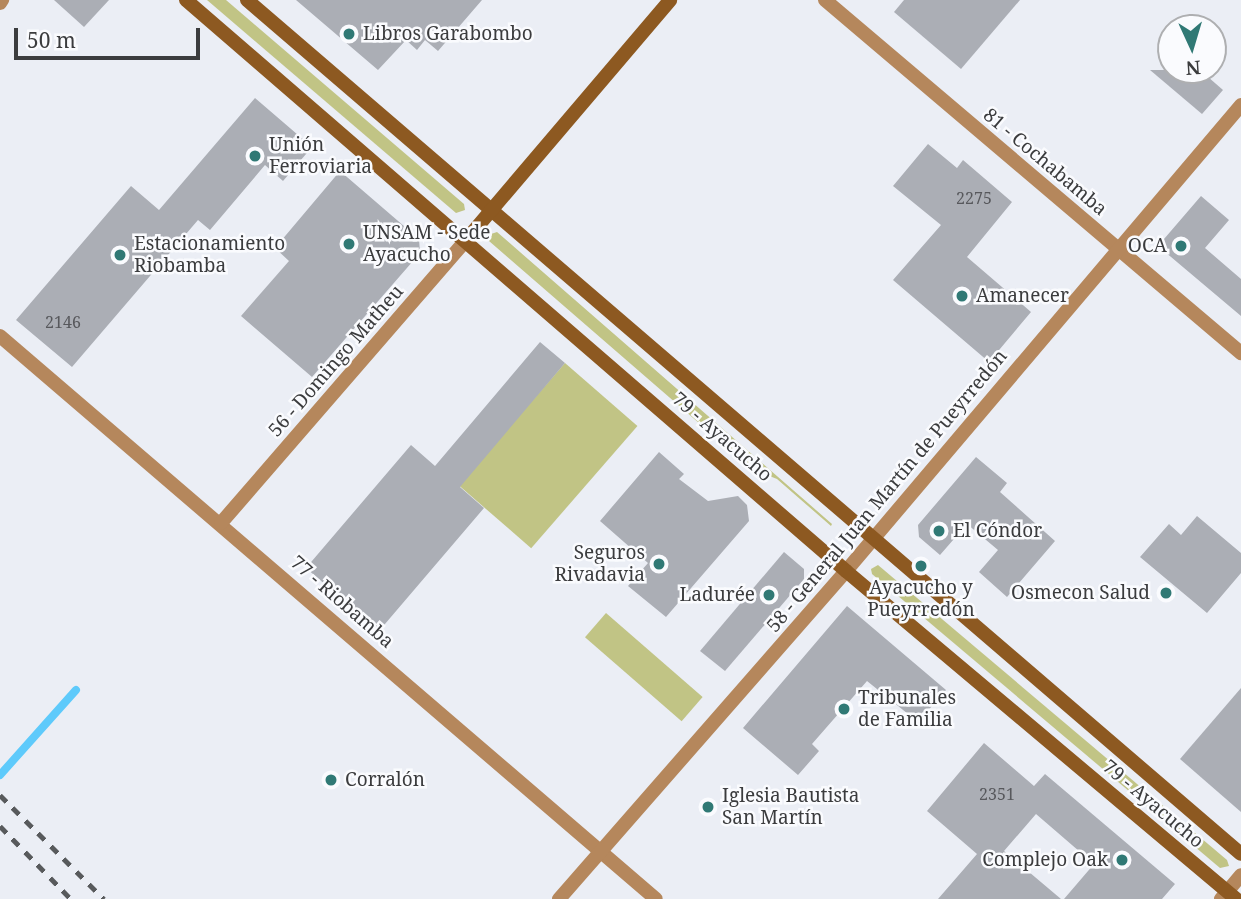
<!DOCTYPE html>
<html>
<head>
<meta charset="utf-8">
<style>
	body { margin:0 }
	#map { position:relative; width:1241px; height:899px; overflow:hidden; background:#ebeef5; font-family:"Noto Serif",serif }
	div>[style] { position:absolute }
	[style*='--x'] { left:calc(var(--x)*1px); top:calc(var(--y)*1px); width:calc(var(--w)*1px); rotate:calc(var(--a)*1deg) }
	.green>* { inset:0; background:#c1c485; transform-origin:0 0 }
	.stream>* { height:8px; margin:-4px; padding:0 4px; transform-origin:4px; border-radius:4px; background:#5ecafb }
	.building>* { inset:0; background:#abaeb5 }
	.street>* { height:14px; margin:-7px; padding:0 7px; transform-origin:7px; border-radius:7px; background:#b5875c }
	.secondary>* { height:14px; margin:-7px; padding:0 7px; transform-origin:7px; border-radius:7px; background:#8d5921 }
	.rail>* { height:5px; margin-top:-2.5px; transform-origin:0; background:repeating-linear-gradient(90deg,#585a5c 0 9px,transparent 0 18px) }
	.dots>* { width:19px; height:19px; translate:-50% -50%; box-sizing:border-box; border:4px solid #fafbfe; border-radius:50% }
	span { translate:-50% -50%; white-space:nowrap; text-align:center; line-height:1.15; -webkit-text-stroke:5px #fafbfe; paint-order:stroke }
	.number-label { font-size:16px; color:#57585c }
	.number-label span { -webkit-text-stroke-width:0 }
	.poi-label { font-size:19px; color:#3b3c3e }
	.left { translate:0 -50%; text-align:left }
	.right { translate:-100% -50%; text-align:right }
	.street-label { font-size:19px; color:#3b3c3e }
	.north { position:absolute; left:1157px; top:14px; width:70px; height:70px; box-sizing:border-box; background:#fafbfe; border:2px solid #aeafb1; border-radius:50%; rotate:176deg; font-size:19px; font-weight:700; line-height:28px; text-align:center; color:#3b3c3e }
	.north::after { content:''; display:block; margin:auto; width:24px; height:32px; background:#307975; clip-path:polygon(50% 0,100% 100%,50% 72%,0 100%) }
	.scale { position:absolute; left:14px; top:28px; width:186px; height:32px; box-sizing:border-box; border:4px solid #3b3c3e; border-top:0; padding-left:9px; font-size:21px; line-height:24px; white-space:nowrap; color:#3b3c3e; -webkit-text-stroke:5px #fafbfe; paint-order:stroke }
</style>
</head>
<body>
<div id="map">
	<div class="green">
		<div style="clip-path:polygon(207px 0,226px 0,464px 204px,465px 210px,456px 213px)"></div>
		<div style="clip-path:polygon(497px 232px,832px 524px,831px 526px,777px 479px,752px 469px,489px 241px,488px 235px)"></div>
		<div style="left:565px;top:363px;width:96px;height:162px;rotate:41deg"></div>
		<div style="clip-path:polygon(878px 565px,1227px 860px,1229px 866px,1220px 868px,872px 574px,871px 569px)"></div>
		<div style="left:606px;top:613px;width:128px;height:32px;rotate:41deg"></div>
	</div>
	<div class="stream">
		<div style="--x:0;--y:775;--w:114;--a:-48.2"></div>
	</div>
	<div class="building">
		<div style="clip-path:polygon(54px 0,109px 0,84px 27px)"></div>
		<div style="clip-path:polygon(296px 0,482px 0,438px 51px,425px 40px,417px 50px,406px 40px,378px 70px)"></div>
		<div style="clip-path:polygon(904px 0,1020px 0,961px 69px,894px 12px)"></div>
		<div style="clip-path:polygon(1150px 70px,1200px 70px,1223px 90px,1202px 114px)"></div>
		<div style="clip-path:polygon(255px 98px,312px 147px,283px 181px,265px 165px,210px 230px,198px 220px,72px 367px,16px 320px,131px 186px,159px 210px)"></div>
		<div style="clip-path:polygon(928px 144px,957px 168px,963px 160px,1012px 202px,967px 257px,1031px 312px,989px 362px,893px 280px,941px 225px,893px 186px)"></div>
		<div style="clip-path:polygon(340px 171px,419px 239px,420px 253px,312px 377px,241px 316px,289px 261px,275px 248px)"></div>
		<div style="clip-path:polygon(1201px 196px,1229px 220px,1205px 248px,1241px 279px,1241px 316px,1158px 246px)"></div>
		<div style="clip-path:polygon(540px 342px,565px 363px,460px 487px,484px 508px,379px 631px,306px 568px,411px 445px,435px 466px)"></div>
		<div style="clip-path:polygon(659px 452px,684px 474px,679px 479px,708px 501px,738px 496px,747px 505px,749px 521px,666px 617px,628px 586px,648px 563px,600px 521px)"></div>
		<div style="clip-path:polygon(976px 457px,1007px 483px,1000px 492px,1055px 541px,1007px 597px,979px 572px,998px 550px,967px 524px,940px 555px,919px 537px,918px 525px)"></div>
		<div style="clip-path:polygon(1197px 516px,1241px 553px,1241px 573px,1207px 613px,1140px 557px,1169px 524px,1181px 535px)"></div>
		<div style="clip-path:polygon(784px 552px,804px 569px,804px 579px,725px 671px,700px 651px)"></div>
		<div style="clip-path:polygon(847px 606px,946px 690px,918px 722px,867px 681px,812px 744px,819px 751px,798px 775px,743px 728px)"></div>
		<div style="clip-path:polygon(1241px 688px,1241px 812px,1180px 759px)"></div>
		<div style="clip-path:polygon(984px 743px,1034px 786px,1045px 774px,1175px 884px,1162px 899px,1064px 899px,1094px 864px,1036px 814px,1004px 851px,1061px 899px,938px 899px,977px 854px,927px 811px)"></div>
	</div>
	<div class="street">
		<div style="--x:825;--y:0;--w:546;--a:40.32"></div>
		<div style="--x:0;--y:3;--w:4;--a:-56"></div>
		<div style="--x:0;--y:336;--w:864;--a:40.64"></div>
		<div style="--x:221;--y:523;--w:374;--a:-49.1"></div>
		<div style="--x:559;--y:899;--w:436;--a:-48.8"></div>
		<div style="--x:846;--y:571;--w:611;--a:-49.71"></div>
		<div style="--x:1221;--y:899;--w:31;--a:-50"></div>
	</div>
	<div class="secondary">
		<div style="--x:186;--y:0;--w:873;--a:40.86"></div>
		<div style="--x:846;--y:571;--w:510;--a:40.06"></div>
		<div style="--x:247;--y:0;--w:1310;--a:40.67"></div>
		<div style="--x:466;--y:240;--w:315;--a:-49.6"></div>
	</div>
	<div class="rail">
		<div style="--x:0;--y:795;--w:147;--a:45"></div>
		<div style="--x:0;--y:826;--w:102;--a:45.8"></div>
	</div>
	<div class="dots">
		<div style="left:349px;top:34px;background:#307975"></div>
		<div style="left:255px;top:156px;background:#307975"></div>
		<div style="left:349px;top:244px;background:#307975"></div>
		<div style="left:1181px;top:246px;background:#307975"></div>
		<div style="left:120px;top:255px;background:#307975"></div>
		<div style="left:962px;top:296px;background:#307975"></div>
		<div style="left:939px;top:531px;background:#307975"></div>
		<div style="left:659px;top:564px;background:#307975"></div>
		<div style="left:921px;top:566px;background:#307975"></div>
		<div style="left:1166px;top:593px;background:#307975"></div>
		<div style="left:769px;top:595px;background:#307975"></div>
		<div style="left:844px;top:709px;background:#307975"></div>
		<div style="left:331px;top:780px;background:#307975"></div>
		<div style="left:708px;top:807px;background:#307975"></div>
		<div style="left:1122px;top:860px;background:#307975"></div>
	</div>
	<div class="number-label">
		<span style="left:974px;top:198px">2275</span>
		<span style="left:63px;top:322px">2146</span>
		<span style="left:997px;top:794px">2351</span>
	</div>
	<div class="poi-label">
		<span class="left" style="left:363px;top:34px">Libros Garabombo</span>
		<span class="left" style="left:269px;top:156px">Unión<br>Ferroviaria</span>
		<span class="left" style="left:363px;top:244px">UNSAM - Sede<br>Ayacucho</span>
		<span class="left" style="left:134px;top:255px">Estacionamiento<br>Riobamba</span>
		<span class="right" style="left:1167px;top:246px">OCA</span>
		<span class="left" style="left:976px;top:296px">Amanecer</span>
		<span class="left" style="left:953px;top:531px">El Cóndor</span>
		<span class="right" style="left:645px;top:564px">Seguros<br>Rivadavia</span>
		<span style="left:921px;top:599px">Ayacucho y<br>Pueyrredón</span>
		<span class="right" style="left:1150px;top:593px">Osmecon Salud</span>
		<span class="right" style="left:755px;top:595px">Ladurée</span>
		<span class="left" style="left:858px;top:709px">Tribunales<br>de Familia</span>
		<span class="left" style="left:345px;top:780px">Corralón</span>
		<span class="left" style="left:722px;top:807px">Iglesia Bautista<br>San Martín</span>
		<span class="right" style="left:1108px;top:860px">Complejo Oak</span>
	</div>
	<div class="street-label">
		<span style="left:1045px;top:162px;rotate:40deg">81 - Cochabamba</span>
		<span style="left:336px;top:361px;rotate:-49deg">56 - Domingo Matheu</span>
		<span style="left:722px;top:437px;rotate:41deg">79 - Ayacucho</span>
		<span style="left:887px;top:491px;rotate:-50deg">58 - General Juan Martín de Pueyrredón</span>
		<span style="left:342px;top:602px;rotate:41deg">77 - Riobamba</span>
		<span style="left:1153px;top:804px;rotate:40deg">79 - Ayacucho</span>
	</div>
	<div class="north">N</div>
	<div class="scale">50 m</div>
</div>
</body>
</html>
